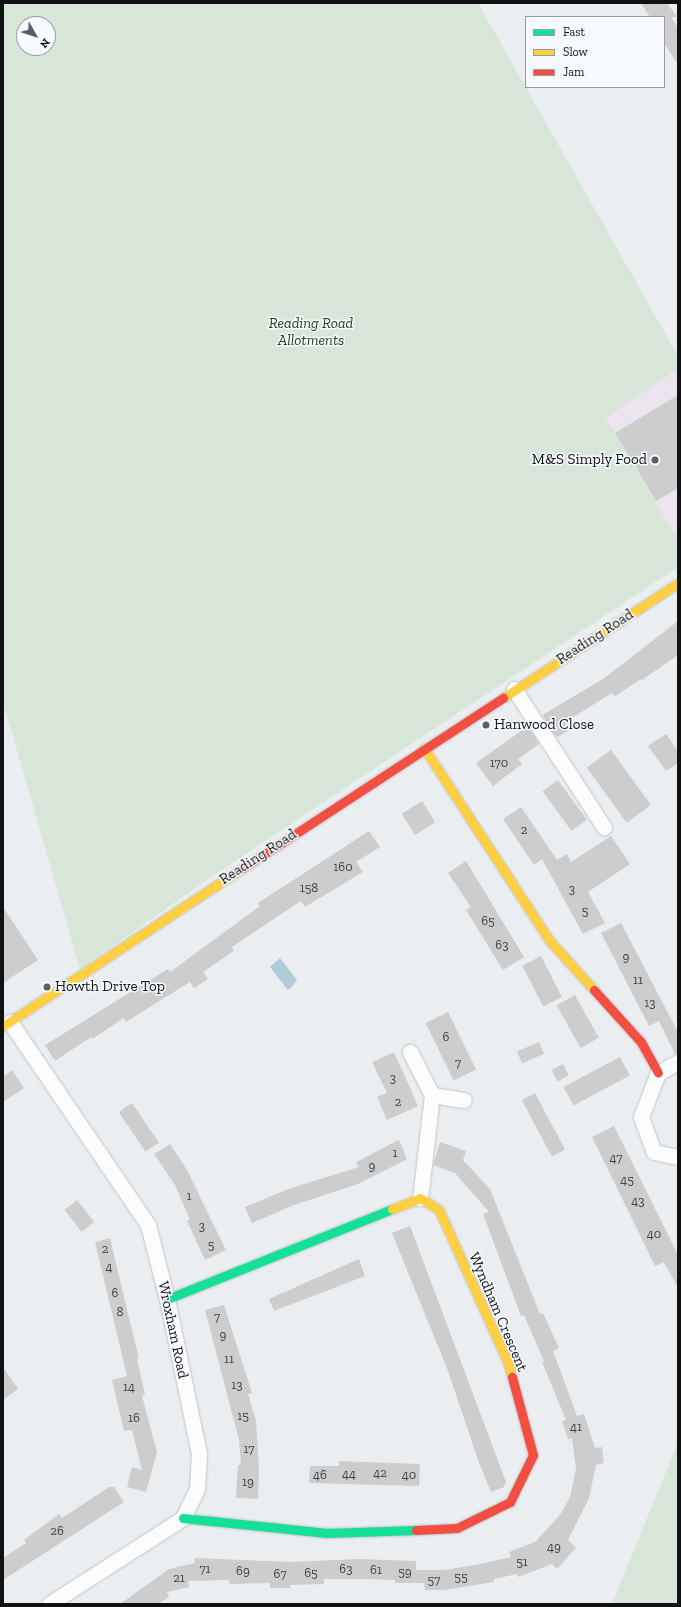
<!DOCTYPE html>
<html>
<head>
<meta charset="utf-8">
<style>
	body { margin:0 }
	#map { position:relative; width:681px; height:1607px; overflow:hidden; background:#ebeef1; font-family:"Zilla Slab",serif }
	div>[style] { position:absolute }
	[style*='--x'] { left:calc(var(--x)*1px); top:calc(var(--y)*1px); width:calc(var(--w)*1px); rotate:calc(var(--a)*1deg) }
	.commercial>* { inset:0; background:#ece4ef }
	.green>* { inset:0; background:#d8e6da }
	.water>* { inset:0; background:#b0cbdb }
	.building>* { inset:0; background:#cdcdce; transform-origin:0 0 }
	.roads { filter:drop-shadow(0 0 1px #c2c5c7) drop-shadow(0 0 1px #c2c5c7) }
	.street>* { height:15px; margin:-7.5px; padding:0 7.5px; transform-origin:7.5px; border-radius:7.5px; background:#fcfcfd }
	.fast>* { height:9px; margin:-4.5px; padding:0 4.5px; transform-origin:4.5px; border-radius:4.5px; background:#16e098 }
	.slow>* { height:9px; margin:-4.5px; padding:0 4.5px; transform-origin:4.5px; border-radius:4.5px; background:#ffcf43 }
	.jam>* { height:9px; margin:-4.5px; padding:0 4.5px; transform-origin:4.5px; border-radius:4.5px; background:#f24e42 }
	.dots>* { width:11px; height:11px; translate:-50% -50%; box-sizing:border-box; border:2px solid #f7fafe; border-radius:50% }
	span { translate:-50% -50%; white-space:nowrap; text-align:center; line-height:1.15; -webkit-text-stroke:3px #f7fafe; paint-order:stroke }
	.number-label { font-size:13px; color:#3e4042 }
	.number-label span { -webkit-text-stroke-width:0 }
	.park-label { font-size:15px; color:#1a431c; font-style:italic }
	.poi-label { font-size:15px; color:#0f1113 }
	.right { translate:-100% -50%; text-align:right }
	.left { translate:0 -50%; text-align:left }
	.street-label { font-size:15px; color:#0f1113 }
	.frame { position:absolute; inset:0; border:4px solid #0f1113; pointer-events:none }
	.legend { position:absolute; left:525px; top:16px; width:140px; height:72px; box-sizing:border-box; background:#f7fafe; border:1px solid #9a9da0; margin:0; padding:5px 7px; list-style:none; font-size:12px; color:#0f1113 }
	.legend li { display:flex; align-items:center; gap:8px; height:20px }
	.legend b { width:20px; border:1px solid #9a9da0 }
	.north { position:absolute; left:16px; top:16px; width:40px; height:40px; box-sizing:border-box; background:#f7fafe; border:1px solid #9a9da0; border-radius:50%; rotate:129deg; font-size:11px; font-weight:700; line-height:16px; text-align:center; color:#0f1113 }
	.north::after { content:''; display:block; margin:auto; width:14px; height:18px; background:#5c5e61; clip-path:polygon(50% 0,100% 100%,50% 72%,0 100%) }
</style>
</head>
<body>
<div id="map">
	<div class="commercial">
		<div style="clip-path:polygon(678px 369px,678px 540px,606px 418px)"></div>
	</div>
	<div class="green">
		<div style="clip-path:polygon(evenodd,3px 3px,478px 3px,678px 356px,678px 369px,606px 418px,678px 540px,678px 567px,210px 878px,80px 969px,3px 702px,3px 3px,24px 24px,48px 24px,48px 48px,24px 48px,24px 24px)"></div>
		<div style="clip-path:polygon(678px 1442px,678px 1604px,612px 1604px)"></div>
	</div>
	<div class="water">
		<div style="clip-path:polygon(280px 958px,297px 980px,290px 989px,287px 989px,270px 967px)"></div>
	</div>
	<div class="building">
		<div style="clip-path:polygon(641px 3px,667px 3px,677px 17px,671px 17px,678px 28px,678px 65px,664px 43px,664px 17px,650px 17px)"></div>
		<div style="clip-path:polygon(678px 395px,678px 488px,656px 501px,615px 433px)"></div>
		<div style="clip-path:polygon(678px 621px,678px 655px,642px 680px,641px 679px,615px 696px,612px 693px,567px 721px,571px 729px,558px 737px,554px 734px,543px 716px,544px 714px,603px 679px)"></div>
		<div style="clip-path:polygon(528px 726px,539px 744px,518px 759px,522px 764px,493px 786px,476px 763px)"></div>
		<div style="clip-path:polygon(666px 734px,678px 751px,678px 763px,666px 771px,648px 746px)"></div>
		<div style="left:611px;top:750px;width:68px;height:30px;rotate:54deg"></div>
		<div style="left:558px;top:780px;width:49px;height:19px;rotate:54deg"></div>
		<div style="left:422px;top:801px;width:25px;height:24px;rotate:58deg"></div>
		<div style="clip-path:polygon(521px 807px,557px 860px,567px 854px,571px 862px,611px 836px,630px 864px,588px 892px,605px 923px,583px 934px,542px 859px,534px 865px,503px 819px)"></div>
		<div style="clip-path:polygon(369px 831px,380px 847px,356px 862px,363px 872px,305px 907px,301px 901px,232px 947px,234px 951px,203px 972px,208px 979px,194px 988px,190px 982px,126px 1022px,124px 1018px,92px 1039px,91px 1037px,55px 1061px,45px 1045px,168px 969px,170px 972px,260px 906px,258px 903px)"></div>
		<div style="clip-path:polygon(466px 861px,524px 957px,503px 970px,466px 910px,471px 907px,448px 873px)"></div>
		<div style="clip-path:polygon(3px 907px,38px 960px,3px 983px)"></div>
		<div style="clip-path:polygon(621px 923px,678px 1032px,678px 1053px,675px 1054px,659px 1021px,649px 1026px,601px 933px)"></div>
		<div style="left:541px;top:956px;width:46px;height:21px;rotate:63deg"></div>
		<div style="left:575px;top:995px;width:49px;height:21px;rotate:61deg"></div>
		<div style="left:448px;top:1012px;width:64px;height:25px;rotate:64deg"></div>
		<div style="left:539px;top:1042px;width:13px;height:24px;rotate:67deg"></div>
		<div style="clip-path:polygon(394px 1052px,418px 1106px,387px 1120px,377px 1097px,387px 1093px,372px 1062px)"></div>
		<div style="left:620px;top:1057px;width:21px;height:64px;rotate:62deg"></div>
		<div style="left:563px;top:1064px;width:13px;height:13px;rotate:63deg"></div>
		<div style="clip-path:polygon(12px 1070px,24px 1088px,3px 1102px,3px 1077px)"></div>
		<div style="left:535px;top:1093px;width:64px;height:15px;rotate:62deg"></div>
		<div style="left:132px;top:1103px;width:48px;height:16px;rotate:56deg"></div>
		<div style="clip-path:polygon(614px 1126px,678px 1255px,678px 1288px,664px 1262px,655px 1266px,592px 1137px)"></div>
		<div style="clip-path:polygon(399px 1140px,407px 1159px,358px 1184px,294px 1205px,252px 1223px,245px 1207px,288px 1189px,359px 1167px,356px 1162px)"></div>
		<div style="clip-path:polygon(440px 1142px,466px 1151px,463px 1160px,490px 1189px,540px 1314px,543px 1313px,559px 1348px,553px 1351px,577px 1416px,584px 1414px,595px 1448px,602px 1447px,604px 1463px,596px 1465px,589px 1498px,568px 1540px,576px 1548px,557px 1569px,552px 1564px,518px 1577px,517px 1574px,494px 1579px,494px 1582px,444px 1590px,425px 1590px,424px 1583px,395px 1583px,395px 1580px,366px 1579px,324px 1579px,324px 1584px,290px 1585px,290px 1588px,270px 1588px,270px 1583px,229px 1584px,229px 1580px,188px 1581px,189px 1587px,167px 1592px,169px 1597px,158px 1604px,120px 1604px,169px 1569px,195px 1563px,194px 1558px,290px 1562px,358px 1559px,416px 1561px,416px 1570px,444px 1570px,481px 1564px,511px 1557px,509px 1552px,535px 1542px,560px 1515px,570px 1497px,576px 1469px,572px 1438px,568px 1439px,562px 1421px,566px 1420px,542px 1362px,544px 1361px,524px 1315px,521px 1316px,483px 1214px,489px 1212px,455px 1173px,433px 1165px)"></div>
		<div style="clip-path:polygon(170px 1144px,186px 1168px,226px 1250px,205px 1260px,187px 1221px,190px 1220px,175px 1185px,154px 1154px)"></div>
		<div style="left:77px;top:1200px;width:28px;height:16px;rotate:52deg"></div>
		<div style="clip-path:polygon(410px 1226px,506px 1482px,504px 1487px,491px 1492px,478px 1460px,448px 1371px,392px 1233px)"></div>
		<div style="clip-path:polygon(110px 1238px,139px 1359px,137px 1359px,145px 1395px,142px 1396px,157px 1452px,146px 1492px,127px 1487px,132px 1467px,142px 1470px,132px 1430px,124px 1431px,112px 1380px,127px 1376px,95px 1242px)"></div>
		<div style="clip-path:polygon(359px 1259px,365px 1276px,274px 1311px,269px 1299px)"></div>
		<div style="clip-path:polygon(224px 1305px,252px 1393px,248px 1394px,256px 1421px,259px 1468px,258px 1499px,236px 1498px,238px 1465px,241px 1465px,239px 1440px,205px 1310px)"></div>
		<div style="clip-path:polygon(3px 1367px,18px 1389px,3px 1400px)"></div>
		<div style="clip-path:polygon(339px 1461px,420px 1464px,419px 1486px,309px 1483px,310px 1466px,339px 1466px)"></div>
		<div style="clip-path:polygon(109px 1487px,114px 1487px,124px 1502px,3px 1580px,3px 1558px,26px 1543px,24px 1540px,59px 1514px,62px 1518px)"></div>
	</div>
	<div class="roads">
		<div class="street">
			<div style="--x:514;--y:689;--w:165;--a:56.9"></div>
			<div style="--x:10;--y:1022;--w:245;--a:55.8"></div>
			<div style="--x:148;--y:1225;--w:76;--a:75.6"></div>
			<div style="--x:167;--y:1299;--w:157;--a:78.3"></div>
			<div style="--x:199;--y:1453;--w:36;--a:93"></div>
			<div style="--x:197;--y:1489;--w:32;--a:116"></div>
			<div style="--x:183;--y:1518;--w:159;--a:147.3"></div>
			<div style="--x:410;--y:1052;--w:48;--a:62.9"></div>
			<div style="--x:432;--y:1095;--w:104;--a:96.6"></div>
			<div style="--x:678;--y:1062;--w:23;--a:151"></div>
			<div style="--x:658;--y:1073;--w:47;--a:111.1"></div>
			<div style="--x:641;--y:1117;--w:37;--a:70"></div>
			<div style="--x:654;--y:1152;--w:25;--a:12"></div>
			<div style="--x:432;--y:1095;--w:32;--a:9"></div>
		</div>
		<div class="fast">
			<div style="--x:167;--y:1299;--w:242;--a:-21.8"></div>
			<div style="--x:183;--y:1518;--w:145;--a:5.9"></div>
			<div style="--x:327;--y:1533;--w:89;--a:-1.9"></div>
		</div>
		<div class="slow">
			<div style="--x:503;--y:698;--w:209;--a:-33.3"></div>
			<div style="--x:424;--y:748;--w:229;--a:56.9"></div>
			<div style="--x:549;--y:940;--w:67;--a:48"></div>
			<div style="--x:3;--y:1026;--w:287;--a:-33.4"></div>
			<div style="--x:392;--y:1209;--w:30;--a:-21"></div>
			<div style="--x:420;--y:1198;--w:22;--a:32"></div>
			<div style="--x:439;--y:1210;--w:168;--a:65.7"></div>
			<div style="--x:508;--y:1363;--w:15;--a:74"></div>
		</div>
		<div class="jam">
			<div style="--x:243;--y:868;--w:311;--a:-33.2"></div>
			<div style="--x:594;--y:990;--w:70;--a:47.9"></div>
			<div style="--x:641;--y:1042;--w:35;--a:61"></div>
			<div style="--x:416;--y:1530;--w:41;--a:-2.8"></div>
			<div style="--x:457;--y:1528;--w:59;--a:-26.1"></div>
			<div style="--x:510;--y:1502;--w:52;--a:-63.9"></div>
			<div style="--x:533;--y:1455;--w:81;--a:-105.1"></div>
		</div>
	</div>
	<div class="dots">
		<div style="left:655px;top:460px;background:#5c5e61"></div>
		<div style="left:486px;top:725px;background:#5c5e61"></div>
		<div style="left:47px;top:987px;background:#5c5e61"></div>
	</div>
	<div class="number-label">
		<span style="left:499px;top:763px">170</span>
		<span style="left:524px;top:830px">2</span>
		<span style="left:343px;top:867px">160</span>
		<span style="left:309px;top:888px">158</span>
		<span style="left:572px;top:889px">3</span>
		<span style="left:585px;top:911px">5</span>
		<span style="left:488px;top:921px">65</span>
		<span style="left:502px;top:945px">63</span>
		<span style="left:626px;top:957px">9</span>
		<span style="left:638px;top:980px">11</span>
		<span style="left:650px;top:1003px">13</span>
		<span style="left:446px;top:1037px">6</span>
		<span style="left:458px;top:1063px">7</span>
		<span style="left:393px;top:1078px">3</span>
		<span style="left:398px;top:1102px">2</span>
		<span style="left:395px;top:1153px">1</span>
		<span style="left:616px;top:1158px">47</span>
		<span style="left:372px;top:1166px">9</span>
		<span style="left:627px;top:1180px">45</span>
		<span style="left:189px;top:1196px">1</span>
		<span style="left:638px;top:1201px">43</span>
		<span style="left:202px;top:1226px">3</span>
		<span style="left:654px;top:1234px">40</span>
		<span style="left:211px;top:1245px">5</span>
		<span style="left:105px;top:1249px">2</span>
		<span style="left:109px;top:1267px">4</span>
		<span style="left:115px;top:1293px">6</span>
		<span style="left:120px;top:1312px">8</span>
		<span style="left:217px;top:1317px">7</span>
		<span style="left:223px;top:1335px">9</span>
		<span style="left:229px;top:1359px">11</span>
		<span style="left:237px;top:1385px">13</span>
		<span style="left:129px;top:1387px">14</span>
		<span style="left:243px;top:1416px">15</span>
		<span style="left:134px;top:1418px">16</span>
		<span style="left:576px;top:1427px">41</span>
		<span style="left:249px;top:1449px">17</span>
		<span style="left:380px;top:1473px">42</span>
		<span style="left:349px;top:1474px">44</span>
		<span style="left:320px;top:1475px">46</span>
		<span style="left:409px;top:1475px">40</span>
		<span style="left:248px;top:1482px">19</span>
		<span style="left:57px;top:1531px">26</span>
		<span style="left:554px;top:1547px">49</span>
		<span style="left:522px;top:1562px">51</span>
		<span style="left:205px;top:1569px">71</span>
		<span style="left:346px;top:1569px">63</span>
		<span style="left:376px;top:1570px">61</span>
		<span style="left:243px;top:1571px">69</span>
		<span style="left:405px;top:1572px">59</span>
		<span style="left:311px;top:1573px">65</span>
		<span style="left:280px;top:1574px">67</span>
		<span style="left:461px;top:1577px">55</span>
		<span style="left:179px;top:1578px">21</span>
		<span style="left:434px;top:1580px">57</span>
	</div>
	<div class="park-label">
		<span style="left:311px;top:332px">Reading Road<br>Allotments</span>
	</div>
	<div class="poi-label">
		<span class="right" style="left:647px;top:460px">M&amp;S Simply Food</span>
		<span class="left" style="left:494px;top:725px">Hanwood Close</span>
		<span class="left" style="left:55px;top:987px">Howth Drive Top</span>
	</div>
	<div class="street-label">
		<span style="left:595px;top:637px;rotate:-33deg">Reading Road</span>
		<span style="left:258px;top:857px;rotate:-33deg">Reading Road</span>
		<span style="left:498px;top:1312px;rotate:67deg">Wyndham Crescent</span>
		<span style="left:173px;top:1330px;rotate:78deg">Wroxham Road</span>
	</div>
	<div class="frame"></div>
	<ul class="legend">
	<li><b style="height:5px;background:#16e098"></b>Fast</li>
	<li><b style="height:5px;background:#ffcf43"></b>Slow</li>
	<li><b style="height:5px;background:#f24e42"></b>Jam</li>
	</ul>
	<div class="north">N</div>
</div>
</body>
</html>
